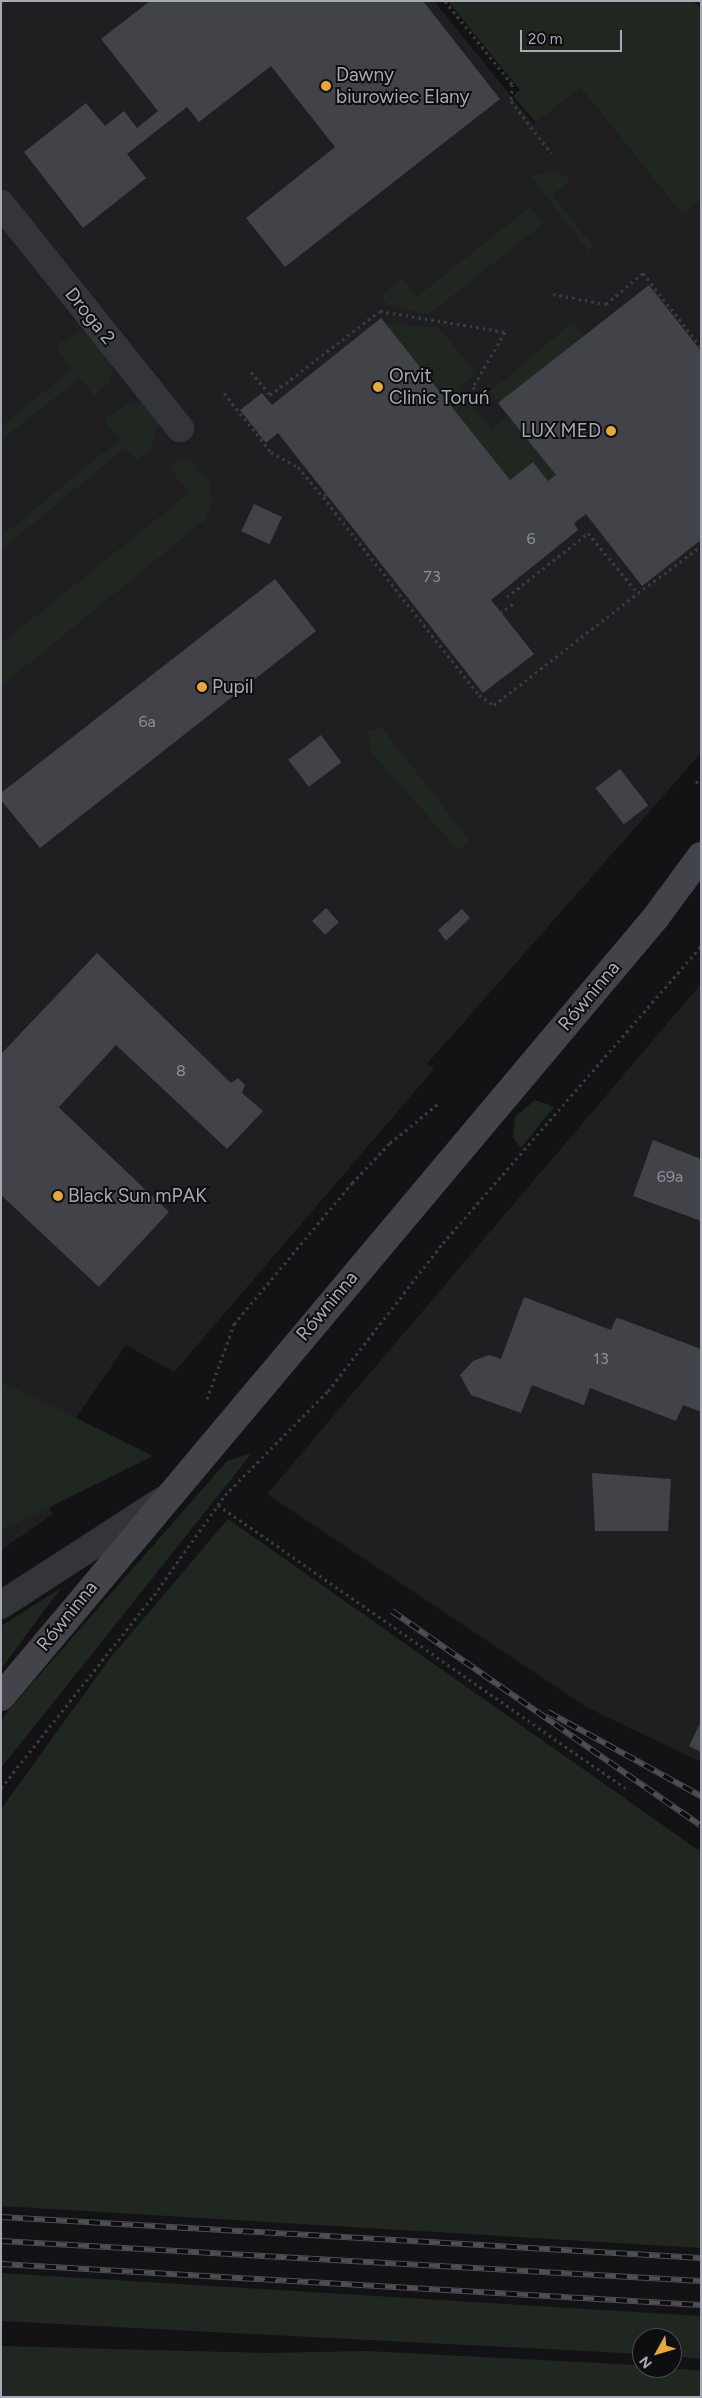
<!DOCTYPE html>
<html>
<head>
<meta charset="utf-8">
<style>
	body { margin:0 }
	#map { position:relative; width:702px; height:2398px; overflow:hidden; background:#131315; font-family:Figtree,sans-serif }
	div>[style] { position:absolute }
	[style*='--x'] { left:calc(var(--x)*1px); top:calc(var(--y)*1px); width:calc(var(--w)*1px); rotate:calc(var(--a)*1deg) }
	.built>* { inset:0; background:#1f1f22 }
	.green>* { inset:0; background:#202720; transform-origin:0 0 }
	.building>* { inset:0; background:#424348; transform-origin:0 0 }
	.path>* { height:3px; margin-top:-1.5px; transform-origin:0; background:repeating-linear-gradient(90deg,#3a3c40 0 2.5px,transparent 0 6.5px) }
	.street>* { height:28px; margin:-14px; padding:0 14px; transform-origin:14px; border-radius:14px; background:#343539 }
	.secondary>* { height:28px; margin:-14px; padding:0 14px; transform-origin:14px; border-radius:14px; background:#424449 }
	.rail>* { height:5.5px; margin-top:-2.75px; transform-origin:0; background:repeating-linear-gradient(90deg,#0e0e10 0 11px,#4d4f54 0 22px); box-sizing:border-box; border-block:1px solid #4d4f54 }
	.dots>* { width:14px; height:14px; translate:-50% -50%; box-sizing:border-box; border:2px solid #0e0e10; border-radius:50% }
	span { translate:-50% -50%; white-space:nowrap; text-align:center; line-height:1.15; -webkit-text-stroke:4px #0e0e10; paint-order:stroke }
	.number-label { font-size:16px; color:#8c9099 }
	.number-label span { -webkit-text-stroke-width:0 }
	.poi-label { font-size:19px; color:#a5aab4 }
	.left { translate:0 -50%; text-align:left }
	.right { translate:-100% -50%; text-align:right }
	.street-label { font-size:19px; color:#a5aab4 }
	.frame { position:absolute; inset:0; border:2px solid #a5aab4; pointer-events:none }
	.north { position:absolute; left:632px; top:2328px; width:50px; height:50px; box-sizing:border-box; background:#0e0e10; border:1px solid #4a4c52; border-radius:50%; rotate:231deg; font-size:14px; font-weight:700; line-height:20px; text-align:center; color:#a5aab4 }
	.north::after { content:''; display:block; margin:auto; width:18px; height:22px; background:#e8a838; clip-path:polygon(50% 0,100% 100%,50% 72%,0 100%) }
	.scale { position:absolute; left:520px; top:30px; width:102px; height:22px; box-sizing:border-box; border:2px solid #a5aab4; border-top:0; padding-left:6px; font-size:15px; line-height:18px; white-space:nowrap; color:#a5aab4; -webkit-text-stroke:4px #0e0e10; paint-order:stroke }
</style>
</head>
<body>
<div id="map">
	<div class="built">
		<div style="clip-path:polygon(1px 1px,434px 1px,534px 125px,581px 88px,682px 214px,701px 199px,701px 753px,427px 1064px,434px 1069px,174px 1372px,126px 1345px,34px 1479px,53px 1514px,1px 1550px)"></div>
		<div style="clip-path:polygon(701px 984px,701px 1762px,588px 1708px,267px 1494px)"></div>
	</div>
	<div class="green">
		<div style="clip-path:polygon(448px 1px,692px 1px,701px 7px,701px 199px,682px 214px,581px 88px,536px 123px,513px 96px,520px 90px)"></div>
		<div style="clip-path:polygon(552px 171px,572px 179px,552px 195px,593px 246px,588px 251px,531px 176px)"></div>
		<div style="clip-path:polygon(530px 207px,543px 224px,429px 314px,388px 305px,381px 296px,402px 278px,417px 297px)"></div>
		<div style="clip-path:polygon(385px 323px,439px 328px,476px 373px,459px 388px,491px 430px,508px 415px,556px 475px,548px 481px,533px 462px,510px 480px)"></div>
		<div style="left:572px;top:323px;width:17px;height:106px;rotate:50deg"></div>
		<div style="clip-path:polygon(79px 332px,93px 338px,112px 362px,111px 381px,95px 396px,80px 378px,1px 440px,1px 426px,73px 369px,55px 346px)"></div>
		<div style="clip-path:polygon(127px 404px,148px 404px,161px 420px,150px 449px,137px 461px,126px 447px,1px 550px,1px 537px,120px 439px,104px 420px)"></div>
		<div style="clip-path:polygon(179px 458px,194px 463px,210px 485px,212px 504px,206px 519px,1px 686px,1px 644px,189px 493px,170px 468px)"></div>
		<div style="clip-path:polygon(382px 728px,470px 841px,459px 851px,372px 753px,368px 730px)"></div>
		<div style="clip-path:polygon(535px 1100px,554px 1107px,521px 1148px,513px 1137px,515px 1117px)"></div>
		<div style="clip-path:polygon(1px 1381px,153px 1456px,1px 1531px)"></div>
		<div style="clip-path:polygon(252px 1453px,1px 1768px,1px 1721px,8px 1711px,227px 1461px)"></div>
		<div style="clip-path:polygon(228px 1519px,701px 1852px,701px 2248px,1px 2206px,1px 1809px,111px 1657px)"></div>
		<div style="clip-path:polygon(61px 1588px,1px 1669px,1px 1626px)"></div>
		<div style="clip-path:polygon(1px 2273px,701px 2316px,701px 2359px,672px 2356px,672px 2338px,642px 2338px,642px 2354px,1px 2321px)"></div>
		<div style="clip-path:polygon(1px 2346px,268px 2353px,367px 2351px,637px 2365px,701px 2371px,701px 2397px,1px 2397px)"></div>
	</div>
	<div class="building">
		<div style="clip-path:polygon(150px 1px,423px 1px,500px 99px,285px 267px,246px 218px,335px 147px,271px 66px,199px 122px,187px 107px,127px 154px,146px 178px,83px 228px,24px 152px,86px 103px,105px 126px,124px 111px,137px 128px,158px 111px,101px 39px)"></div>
		<div style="clip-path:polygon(649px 285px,701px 351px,701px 540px,642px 586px,586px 514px,574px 523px,578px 530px,491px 600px,534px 654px,483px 693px,278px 433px,266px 443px,240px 410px,262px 393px,272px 405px,381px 318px,510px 480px,533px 462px,548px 481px,556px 475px,498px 403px)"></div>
		<div style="left:254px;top:504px;width:31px;height:30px;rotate:25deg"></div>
		<div style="clip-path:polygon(275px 579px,316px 631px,40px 848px,1px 800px,1px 793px)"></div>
		<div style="left:321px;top:735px;width:34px;height:41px;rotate:53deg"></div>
		<div style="left:620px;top:769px;width:46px;height:31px;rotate:52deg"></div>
		<div style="left:326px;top:908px;width:19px;height:19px;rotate:47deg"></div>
		<div style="clip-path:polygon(462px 909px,470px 918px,446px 941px,438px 930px)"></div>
		<div style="clip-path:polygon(97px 953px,231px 1083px,238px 1078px,245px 1085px,242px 1093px,263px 1111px,227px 1149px,116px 1045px,59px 1107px,52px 1101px,169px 1212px,99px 1287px,1px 1195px,1px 1054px)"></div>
		<div style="clip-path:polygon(653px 1140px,701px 1159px,701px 1221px,633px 1196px)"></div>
		<div style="clip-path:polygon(524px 1297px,611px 1330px,616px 1318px,621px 1319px,701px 1349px,701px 1412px,683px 1405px,676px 1421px,590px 1388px,584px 1405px,532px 1385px,521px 1413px,471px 1395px,460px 1375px,473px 1361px,489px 1355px,501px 1359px)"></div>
		<div style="clip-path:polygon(592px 1473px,671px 1479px,668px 1531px,595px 1531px)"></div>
		<div style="clip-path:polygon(701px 1721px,701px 1752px,689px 1746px)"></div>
	</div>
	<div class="path">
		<div style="--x:445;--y:1;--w:107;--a:51.1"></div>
		<div style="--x:512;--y:84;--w:17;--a:93"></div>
		<div style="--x:511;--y:101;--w:66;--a:52.4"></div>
		<div style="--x:700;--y:1;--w:1;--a:45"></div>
		<div style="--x:553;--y:294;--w:54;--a:10.7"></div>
		<div style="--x:606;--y:304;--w:48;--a:-40"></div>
		<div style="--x:643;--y:273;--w:94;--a:51.9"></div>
		<div style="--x:251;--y:372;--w:30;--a:50"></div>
		<div style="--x:270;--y:395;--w:138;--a:-37.4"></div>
		<div style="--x:380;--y:311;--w:127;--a:9.5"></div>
		<div style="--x:505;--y:332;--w:64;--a:120.2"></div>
		<div style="--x:473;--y:387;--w:21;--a:53"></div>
		<div style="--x:224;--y:393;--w:75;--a:51.5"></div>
		<div style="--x:271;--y:452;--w:31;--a:29"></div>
		<div style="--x:298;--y:467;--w:39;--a:50"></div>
		<div style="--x:326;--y:494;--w:4;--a:135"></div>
		<div style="--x:323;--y:497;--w:252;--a:51.8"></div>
		<div style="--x:479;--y:695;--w:18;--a:34"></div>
		<div style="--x:494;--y:705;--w:182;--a:-37.9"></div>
		<div style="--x:507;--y:597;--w:103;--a:-38.3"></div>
		<div style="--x:588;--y:533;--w:78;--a:50.2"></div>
		<div style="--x:638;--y:593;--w:79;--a:-36.7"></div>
		<div style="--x:500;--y:613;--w:16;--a:-35"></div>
		<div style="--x:696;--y:783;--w:8;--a:-50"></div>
		<div style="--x:207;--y:1399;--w:80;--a:-70.2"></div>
		<div style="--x:234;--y:1324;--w:184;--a:-50.1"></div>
		<div style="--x:352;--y:1183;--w:55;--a:-46.5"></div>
		<div style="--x:390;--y:1143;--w:63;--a:-39.2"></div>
		<div style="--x:218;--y:1505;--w:496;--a:34.8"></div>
		<div style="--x:1;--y:1788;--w:246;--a:-51.6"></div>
		<div style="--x:154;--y:1595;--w:123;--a:-54.6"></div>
		<div style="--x:225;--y:1495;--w:146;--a:-45.3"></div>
		<div style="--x:328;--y:1391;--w:187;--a:-52.2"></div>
		<div style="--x:443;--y:1243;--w:393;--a:-49"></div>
	</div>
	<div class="street">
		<div style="--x:1;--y:204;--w:287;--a:51.4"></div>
		<div style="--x:1;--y:1605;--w:192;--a:-32.9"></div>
	</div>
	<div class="secondary">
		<div style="--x:1;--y:1697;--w:1019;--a:-49.98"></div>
		<div style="--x:656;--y:917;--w:76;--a:-53.6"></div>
	</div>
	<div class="rail">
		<div style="--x:392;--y:1611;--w:376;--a:34.8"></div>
		<div style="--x:548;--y:1712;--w:175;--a:28.8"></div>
		<div style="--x:1;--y:2217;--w:701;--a:3.35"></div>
		<div style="--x:1;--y:2241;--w:701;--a:3.27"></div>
		<div style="--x:1;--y:2264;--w:701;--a:3.35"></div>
	</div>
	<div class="dots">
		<div style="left:326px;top:86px;background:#e8a838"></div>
		<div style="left:378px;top:387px;background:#e8a838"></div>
		<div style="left:611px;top:431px;background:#e8a838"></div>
		<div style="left:202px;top:687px;background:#e8a838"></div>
		<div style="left:58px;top:1196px;background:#e8a838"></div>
	</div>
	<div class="number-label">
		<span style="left:531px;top:539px">6</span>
		<span style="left:432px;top:577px">73</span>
		<span style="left:147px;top:722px">6a</span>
		<span style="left:181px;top:1071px">8</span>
		<span style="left:670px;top:1177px">69a</span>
		<span style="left:601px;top:1359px">13</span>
	</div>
	<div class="poi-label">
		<span class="left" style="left:336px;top:86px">Dawny<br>biurowiec Elany</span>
		<span class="left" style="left:389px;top:387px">Orvit<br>Clinic Toruń</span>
		<span class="right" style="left:601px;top:431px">LUX MED</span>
		<span class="left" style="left:212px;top:687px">Pupil</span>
		<span class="left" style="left:68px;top:1196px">Black Sun mPAK</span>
	</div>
	<div class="street-label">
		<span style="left:90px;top:316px;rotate:51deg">Droga 2</span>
		<span style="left:589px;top:996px;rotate:-50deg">Równinna</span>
		<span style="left:327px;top:1306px;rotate:-50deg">Równinna</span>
		<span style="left:67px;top:1616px;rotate:-51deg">Równinna</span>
	</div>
	<div class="frame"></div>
	<div class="north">N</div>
	<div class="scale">20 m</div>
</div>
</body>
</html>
